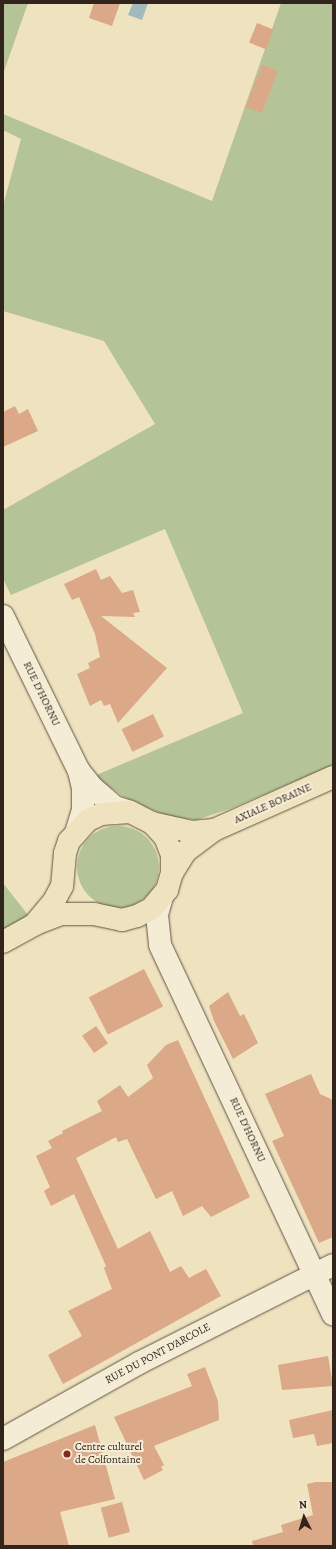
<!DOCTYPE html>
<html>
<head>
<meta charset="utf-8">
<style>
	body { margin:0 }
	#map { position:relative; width:336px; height:1549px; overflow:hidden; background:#efe2bf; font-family:Alegreya,serif }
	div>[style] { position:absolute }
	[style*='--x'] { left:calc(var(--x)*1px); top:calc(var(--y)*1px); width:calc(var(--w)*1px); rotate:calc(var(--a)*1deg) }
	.green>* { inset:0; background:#b4c496 }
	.round { border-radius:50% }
	.water>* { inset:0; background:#9fbbbd }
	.building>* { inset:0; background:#dba888; transform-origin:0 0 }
	.roads { filter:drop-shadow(0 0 1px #605445) drop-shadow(0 0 1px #605445) }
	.minor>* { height:22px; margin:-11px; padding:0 11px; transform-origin:11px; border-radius:11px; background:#f5ecd5 }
	.major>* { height:22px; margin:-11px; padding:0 11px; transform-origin:11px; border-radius:11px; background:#efe2bf }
	.dots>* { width:11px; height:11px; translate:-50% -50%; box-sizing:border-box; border:2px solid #f5ecd5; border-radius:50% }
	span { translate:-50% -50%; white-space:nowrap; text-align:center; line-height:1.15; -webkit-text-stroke:4px #f5ecd5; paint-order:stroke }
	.street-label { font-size:11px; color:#31241c }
	.poi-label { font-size:11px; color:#31241c }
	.left { translate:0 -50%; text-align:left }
	.frame { position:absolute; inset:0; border:4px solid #31241c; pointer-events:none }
	.north { position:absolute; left:284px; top:1497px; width:40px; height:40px; -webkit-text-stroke:3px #f5ecd5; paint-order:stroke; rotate:355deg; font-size:11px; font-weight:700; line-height:16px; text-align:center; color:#31241c }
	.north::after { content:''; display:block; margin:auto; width:14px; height:18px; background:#31241c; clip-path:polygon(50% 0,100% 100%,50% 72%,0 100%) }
</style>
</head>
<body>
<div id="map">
	<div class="green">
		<div style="clip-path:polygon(3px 3px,28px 3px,3px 74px)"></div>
		<div style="clip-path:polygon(281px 3px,333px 3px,333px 765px,232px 808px,196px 820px,166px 816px,124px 797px,94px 776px,243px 713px,165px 529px,11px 595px,3px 579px,3px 510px,155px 424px,104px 341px,3px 311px,3px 206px,21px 139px,3px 130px,3px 114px,212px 201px)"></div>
		<div class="round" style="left:77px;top:826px;width:82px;height:82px"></div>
		<div style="clip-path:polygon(3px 883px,35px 924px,3px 942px)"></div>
	</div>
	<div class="water">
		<div style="clip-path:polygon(133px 3px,148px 3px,142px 20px,128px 15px)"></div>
	</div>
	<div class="building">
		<div style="clip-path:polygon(94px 3px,120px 3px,112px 26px,89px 18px)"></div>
		<div style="left:257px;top:23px;width:18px;height:21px;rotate:22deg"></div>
		<div style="left:262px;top:65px;width:17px;height:45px;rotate:21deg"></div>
		<div style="clip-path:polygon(15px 406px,19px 414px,28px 409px,38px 431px,3px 447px,3px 412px)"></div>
		<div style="clip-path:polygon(96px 569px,101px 580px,110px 576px,122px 593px,133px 590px,140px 612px,133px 613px,135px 617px,101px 616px,167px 668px,118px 723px,110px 704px,104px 706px,101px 700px,90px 706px,77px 674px,90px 668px,88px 663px,100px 657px,95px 634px,79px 597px,72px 600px,64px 584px)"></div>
		<div style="left:153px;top:714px;width:25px;height:35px;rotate:64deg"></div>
		<div style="left:144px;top:969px;width:42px;height:62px;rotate:63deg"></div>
		<div style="clip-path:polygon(228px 992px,240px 1016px,244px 1014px,258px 1043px,233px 1059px,214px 1021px,209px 1006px)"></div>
		<div style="left:96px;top:1026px;width:21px;height:17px;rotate:55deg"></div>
		<div style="clip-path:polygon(178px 1040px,250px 1197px,211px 1217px,202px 1206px,183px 1216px,172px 1191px,156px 1199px,127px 1139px,118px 1142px,116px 1137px,76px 1158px,118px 1249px,150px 1231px,170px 1272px,181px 1266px,189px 1278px,206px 1269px,221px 1296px,63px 1384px,48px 1355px,82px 1336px,68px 1311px,112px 1289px,104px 1268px,106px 1266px,74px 1194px,51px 1206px,44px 1191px,50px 1187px,36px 1156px,52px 1148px,48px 1141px,63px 1133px,62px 1131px,102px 1111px,97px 1101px,120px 1085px,128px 1097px,153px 1078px,147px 1065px,166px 1045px)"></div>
		<div style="clip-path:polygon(311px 1074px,320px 1094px,333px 1100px,333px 1237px,319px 1243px,272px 1141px,284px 1136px,265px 1094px)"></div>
		<div style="clip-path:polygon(328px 1356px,333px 1386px,282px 1390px,278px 1365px)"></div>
		<div style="clip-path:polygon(205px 1367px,218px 1401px,219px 1420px,154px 1446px,164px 1465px,161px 1467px,163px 1470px,144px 1480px,114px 1417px,192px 1386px,187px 1374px)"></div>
		<div style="clip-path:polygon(333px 1410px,333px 1443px,317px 1446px,314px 1434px,293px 1438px,289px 1420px)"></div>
		<div style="clip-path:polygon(95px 1425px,115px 1499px,60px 1512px,69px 1546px,3px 1546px,3px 1462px)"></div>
		<div style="clip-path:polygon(316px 1482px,333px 1482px,333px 1546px,253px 1546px,252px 1541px,283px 1532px,281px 1525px,313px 1515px,307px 1484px)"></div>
		<div style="left:122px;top:1502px;width:31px;height:22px;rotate:75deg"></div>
	</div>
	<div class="roads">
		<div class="minor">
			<div style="--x:3;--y:616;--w:173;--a:63.9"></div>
			<div style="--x:79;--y:771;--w:17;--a:77"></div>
			<div style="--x:83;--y:788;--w:22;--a:90"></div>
			<div style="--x:83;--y:810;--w:21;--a:107"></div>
			<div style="--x:79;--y:771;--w:22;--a:51"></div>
			<div style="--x:93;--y:788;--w:29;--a:41"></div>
			<div style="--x:115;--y:807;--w:16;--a:18"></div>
			<div style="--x:162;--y:897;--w:19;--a:106"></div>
			<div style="--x:157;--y:915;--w:30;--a:84"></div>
			<div style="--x:160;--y:945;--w:408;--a:64.9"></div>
			<div style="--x:3;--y:1439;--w:156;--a:-29.2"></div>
			<div style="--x:139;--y:1363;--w:217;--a:-26.8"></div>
		</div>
		<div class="major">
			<div style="--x:152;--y:823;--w:41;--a:12.7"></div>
			<div style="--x:192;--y:832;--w:22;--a:-5"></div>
			<div style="--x:172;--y:873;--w:26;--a:-58"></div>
			<div style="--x:186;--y:851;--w:35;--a:-37"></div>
			<div style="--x:214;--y:830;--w:130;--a:-24"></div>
			<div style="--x:3;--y:942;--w:37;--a:-29"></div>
			<div style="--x:35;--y:924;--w:28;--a:-21"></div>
			<div style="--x:61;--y:914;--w:33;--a:0"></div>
			<div style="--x:94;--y:914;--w:29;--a:12"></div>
			<div style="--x:122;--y:920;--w:16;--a:-15"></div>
			<div style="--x:137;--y:916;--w:16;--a:-27"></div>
			<div style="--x:151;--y:909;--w:25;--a:-50"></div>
			<div style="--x:167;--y:890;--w:18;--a:-74"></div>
			<div style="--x:172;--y:873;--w:18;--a:-90"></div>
			<div style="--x:172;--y:855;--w:19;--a:-111"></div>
			<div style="--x:165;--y:837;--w:19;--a:-133"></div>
			<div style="--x:152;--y:823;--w:25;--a:-153"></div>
			<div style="--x:130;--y:812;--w:29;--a:176"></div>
			<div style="--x:101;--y:814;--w:14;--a:155"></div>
			<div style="--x:88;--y:820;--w:28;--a:132"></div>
			<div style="--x:69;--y:841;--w:13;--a:108"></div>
			<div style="--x:65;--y:853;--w:33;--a:95"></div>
			<div style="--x:62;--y:886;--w:17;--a:118"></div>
			<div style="--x:54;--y:901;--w:30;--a:130"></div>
		</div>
	</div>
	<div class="dots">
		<div style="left:67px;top:1454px;background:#8f2418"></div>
	</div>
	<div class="street-label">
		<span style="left:41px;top:694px;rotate:64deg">RUE D'HORNU</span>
		<span style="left:273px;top:804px;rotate:-24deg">AXIALE BORAINE</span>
		<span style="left:247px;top:1130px;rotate:65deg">RUE D'HORNU</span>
		<span style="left:158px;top:1354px;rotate:-28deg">RUE DU PONT D'ARCOLE</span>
	</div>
	<div class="poi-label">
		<span class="left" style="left:75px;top:1454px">Centre culturel<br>de Colfontaine</span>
	</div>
	<div class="frame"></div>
	<div class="north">N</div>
</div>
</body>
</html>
